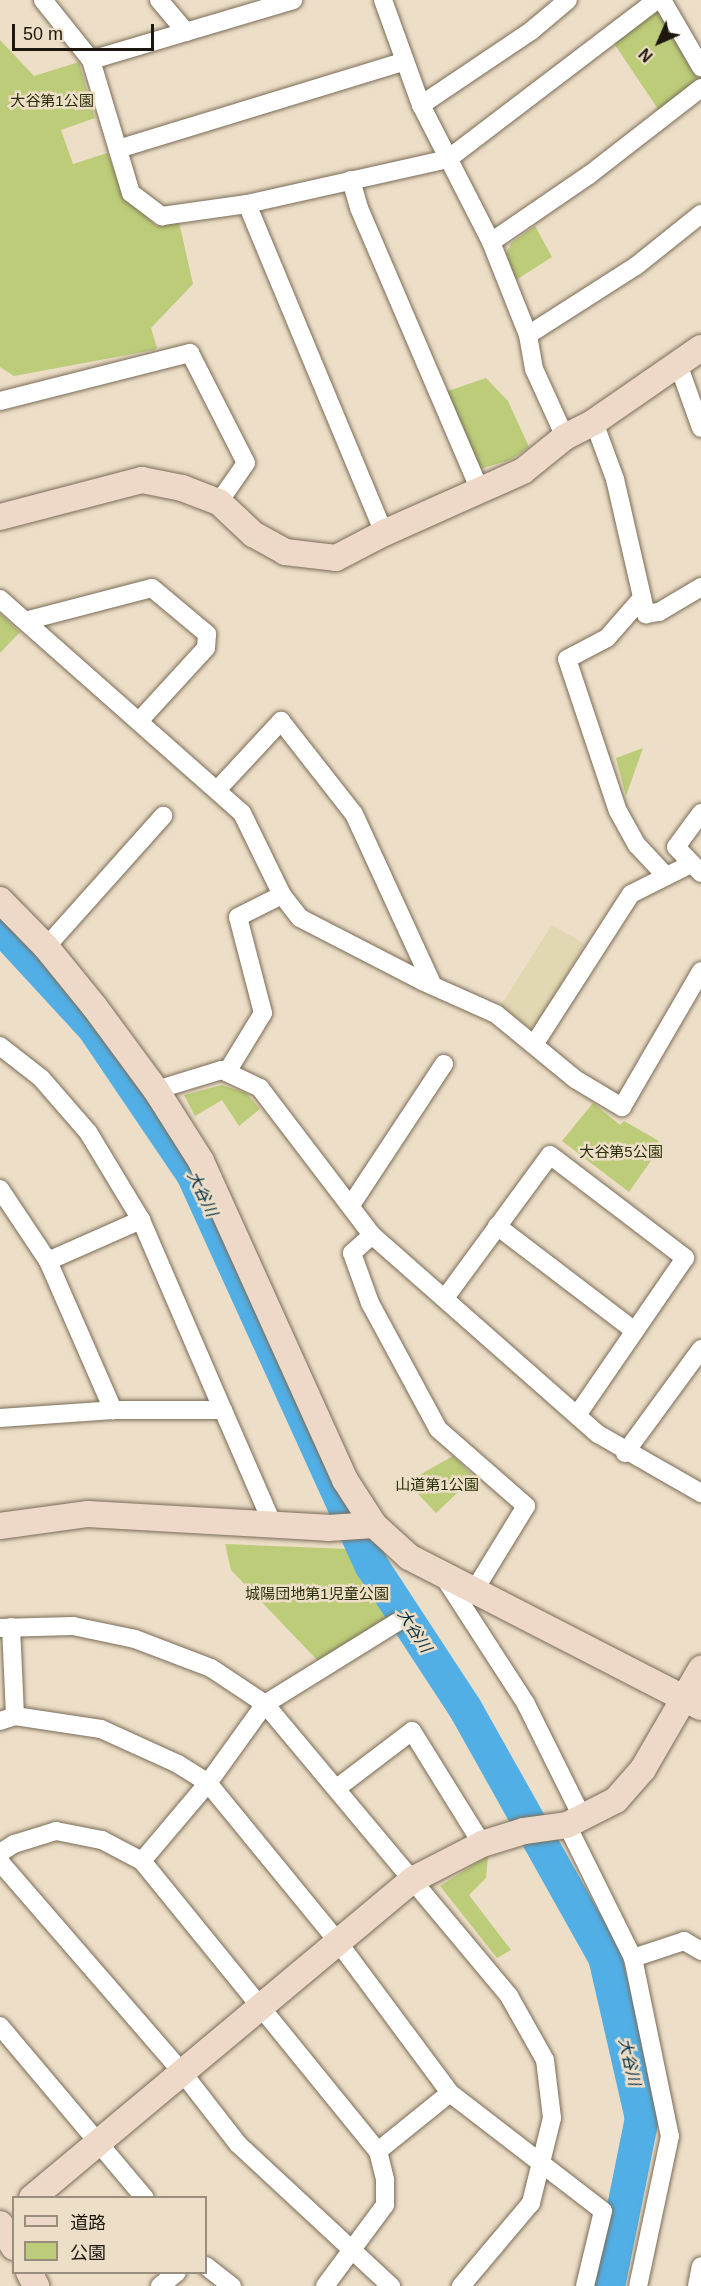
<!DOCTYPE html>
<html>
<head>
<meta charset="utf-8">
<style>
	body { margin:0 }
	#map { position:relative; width:701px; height:2286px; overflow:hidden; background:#eddec7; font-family:Helvetica,"Noto Sans JP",sans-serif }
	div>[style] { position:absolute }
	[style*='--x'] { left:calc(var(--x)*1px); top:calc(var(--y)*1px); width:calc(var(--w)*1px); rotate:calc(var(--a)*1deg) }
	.green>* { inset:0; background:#bccc79 }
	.sand>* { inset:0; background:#e1d7b2 }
	.river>* { height:34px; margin:-17px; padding:0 17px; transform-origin:17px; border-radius:17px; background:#51afe6 }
	.roads { filter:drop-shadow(0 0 2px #796c57) drop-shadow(0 0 2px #796c57) }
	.street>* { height:18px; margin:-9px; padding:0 9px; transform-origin:9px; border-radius:9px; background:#fff }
	.secondary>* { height:26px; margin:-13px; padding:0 13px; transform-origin:13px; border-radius:13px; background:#eed9c8 }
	span { translate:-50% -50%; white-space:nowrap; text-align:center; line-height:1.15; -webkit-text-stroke:5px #eddec7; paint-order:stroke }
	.park-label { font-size:15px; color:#2a3008 }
	.water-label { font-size:16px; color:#032e44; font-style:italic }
	.legend { position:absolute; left:12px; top:2196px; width:195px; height:78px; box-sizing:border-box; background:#eddec7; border:2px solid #998e7d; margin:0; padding:8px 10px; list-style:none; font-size:18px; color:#1b160e }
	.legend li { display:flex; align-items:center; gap:12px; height:30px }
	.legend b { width:30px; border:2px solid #998e7d }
	.north { position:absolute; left:629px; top:12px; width:60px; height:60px; -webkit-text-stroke:4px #eddec7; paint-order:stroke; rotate:225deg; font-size:16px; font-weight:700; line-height:24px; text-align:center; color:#1b160e }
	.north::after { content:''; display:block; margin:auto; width:21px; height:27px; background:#1b160e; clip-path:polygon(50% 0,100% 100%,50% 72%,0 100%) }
	.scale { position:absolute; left:12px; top:24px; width:142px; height:27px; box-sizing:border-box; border:3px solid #1b160e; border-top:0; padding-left:8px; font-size:18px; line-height:21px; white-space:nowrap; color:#1b160e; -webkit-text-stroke:4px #eddec7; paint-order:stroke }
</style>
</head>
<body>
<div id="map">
	<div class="green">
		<div style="clip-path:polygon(658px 7px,699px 81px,660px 112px,613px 42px)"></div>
		<div style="clip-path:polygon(0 40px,34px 76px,79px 62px,95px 118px,61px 130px,73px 164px,107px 153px,126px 197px,156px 226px,179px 222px,193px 284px,151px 328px,157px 348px,154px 350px,14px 376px,0 367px)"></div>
		<div style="clip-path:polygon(535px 226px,552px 257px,516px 280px,506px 254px,511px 243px)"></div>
		<div style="clip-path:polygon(486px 378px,508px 401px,529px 447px,510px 460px,477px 470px,445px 392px)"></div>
		<div style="clip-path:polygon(0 614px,20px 632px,0 653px)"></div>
		<div style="clip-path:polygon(643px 748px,626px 796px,616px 758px)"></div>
		<div style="clip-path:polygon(222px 1085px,246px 1093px,260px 1109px,239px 1126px,222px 1100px,195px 1116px,184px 1095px)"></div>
		<div style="clip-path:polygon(593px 1103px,620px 1125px,624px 1121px,659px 1141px,653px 1150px,657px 1152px,629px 1192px,562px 1141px)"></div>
		<div style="clip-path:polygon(453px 1456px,474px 1477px,436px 1513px,407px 1482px)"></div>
		<div style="clip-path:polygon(225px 1544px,348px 1549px,356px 1570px,388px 1620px,321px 1664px,231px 1570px)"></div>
		<div style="clip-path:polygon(488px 1856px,486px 1878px,469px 1895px,511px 1950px,497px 1958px,440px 1886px)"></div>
	</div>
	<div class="sand">
		<div style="clip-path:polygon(552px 925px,585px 944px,536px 1027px,525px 1026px,498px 1009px)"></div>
	</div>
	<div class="river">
		<div style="--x:0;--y:926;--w:139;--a:47.3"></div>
		<div style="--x:94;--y:1028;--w:176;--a:55.9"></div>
		<div style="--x:193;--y:1174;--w:431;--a:65.5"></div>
		<div style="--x:372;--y:1566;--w:170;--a:56.8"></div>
		<div style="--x:465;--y:1708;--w:286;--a:60.7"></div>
		<div style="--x:605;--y:1957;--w:165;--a:77.1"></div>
		<div style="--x:642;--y:2118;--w:171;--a:101.4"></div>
	</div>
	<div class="roads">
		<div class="street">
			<div style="--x:43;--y:0;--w:77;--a:51.3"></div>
			<div style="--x:91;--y:60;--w:139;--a:73.3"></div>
			<div style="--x:131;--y:193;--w:39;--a:37"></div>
			<div style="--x:162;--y:216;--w:86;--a:-8"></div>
			<div style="--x:247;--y:204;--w:206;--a:-12.6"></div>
			<div style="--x:448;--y:159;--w:263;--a:-37.3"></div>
			<div style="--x:159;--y:0;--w:42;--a:49.8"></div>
			<div style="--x:383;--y:0;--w:112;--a:70.1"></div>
			<div style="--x:421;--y:105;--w:154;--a:62.9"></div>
			<div style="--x:491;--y:242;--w:100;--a:68.3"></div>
			<div style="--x:528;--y:335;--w:35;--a:80"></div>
			<div style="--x:534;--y:369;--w:75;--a:65.5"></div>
			<div style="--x:662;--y:0;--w:78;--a:59.8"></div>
			<div style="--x:91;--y:60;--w:211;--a:-16.5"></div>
			<div style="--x:421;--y:105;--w:133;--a:-33.9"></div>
			<div style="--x:531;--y:31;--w:48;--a:-40"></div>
			<div style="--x:118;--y:149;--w:300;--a:-17"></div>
			<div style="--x:351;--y:180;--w:29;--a:74"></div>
			<div style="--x:359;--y:208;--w:310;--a:66.8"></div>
			<div style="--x:247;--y:204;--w:356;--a:67.4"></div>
			<div style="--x:491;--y:242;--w:119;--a:-34.4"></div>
			<div style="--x:589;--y:175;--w:142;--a:-37.8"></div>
			<div style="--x:528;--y:335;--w:128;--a:-32.6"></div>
			<div style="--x:636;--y:266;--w:83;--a:-38.7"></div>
			<div style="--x:678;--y:364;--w:68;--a:70.2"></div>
			<div style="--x:0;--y:401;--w:196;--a:-14.2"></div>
			<div style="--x:190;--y:353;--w:123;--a:63"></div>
			<div style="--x:246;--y:463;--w:47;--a:124.7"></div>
			<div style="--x:594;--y:422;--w:61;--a:69.8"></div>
			<div style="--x:615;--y:479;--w:139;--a:77.1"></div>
			<div style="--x:646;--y:614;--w:13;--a:-9"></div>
			<div style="--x:659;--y:612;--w:49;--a:-30.8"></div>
			<div style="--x:642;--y:598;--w:53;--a:131.2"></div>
			<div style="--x:607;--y:638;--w:45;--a:152.3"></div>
			<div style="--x:567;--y:659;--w:160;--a:71.5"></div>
			<div style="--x:618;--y:811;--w:39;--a:61"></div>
			<div style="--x:637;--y:845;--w:42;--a:46.9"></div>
			<div style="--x:0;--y:599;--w:323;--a:41.5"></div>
			<div style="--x:242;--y:813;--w:91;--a:64"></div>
			<div style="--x:282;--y:895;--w:29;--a:52"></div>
			<div style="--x:300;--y:918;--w:137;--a:27.3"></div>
			<div style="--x:422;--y:981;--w:81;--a:24"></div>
			<div style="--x:496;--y:1014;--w:102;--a:39.4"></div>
			<div style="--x:575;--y:1079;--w:55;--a:30.8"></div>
			<div style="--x:622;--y:1107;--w:157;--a:-59.8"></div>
			<div style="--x:25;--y:621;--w:131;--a:-14.6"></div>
			<div style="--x:152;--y:588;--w:72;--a:39.9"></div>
			<div style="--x:207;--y:634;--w:14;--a:94"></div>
			<div style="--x:206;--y:648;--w:99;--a:132.5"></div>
			<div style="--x:218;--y:789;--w:93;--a:-47.2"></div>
			<div style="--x:281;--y:721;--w:118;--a:51.9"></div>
			<div style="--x:354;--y:814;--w:189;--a:65.3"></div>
			<div style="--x:701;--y:813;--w:42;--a:126.3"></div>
			<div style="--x:676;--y:847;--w:36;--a:46"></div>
			<div style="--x:46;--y:947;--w:176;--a:-48.2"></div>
			<div style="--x:535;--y:1043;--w:177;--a:-57.2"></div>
			<div style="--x:631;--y:894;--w:67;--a:-26.6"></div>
			<div style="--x:0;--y:1046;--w:52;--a:38"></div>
			<div style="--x:41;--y:1078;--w:72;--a:49"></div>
			<div style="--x:88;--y:1132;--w:103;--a:58.9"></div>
			<div style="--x:141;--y:1220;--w:207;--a:66.7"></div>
			<div style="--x:227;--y:1072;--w:69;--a:-58.6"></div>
			<div style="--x:263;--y:1013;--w:99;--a:-104.6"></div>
			<div style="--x:238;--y:917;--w:49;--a:-26.6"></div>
			<div style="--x:156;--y:1090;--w:69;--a:-16.9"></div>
			<div style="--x:222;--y:1070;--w:42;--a:25.3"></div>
			<div style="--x:260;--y:1088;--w:185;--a:52.7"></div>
			<div style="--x:372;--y:1235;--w:301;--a:41.4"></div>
			<div style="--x:598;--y:1434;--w:119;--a:29.8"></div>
			<div style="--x:0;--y:1189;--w:87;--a:56.3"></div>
			<div style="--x:48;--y:1261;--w:163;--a:66.4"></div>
			<div style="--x:351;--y:1205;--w:169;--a:-56.6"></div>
			<div style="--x:497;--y:1226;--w:173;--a:37.3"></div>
			<div style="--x:372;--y:1235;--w:27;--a:138"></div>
			<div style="--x:352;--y:1253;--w:53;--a:70.2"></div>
			<div style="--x:370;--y:1303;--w:143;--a:61.6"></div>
			<div style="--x:438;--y:1429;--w:117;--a:41.2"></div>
			<div style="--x:526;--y:1506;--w:100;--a:121.5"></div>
			<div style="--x:48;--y:1261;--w:102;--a:-23.8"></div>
			<div style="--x:445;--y:1298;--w:177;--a:-53.7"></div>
			<div style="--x:550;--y:1155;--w:170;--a:37.3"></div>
			<div style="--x:685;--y:1258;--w:191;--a:124.5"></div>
			<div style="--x:0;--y:1418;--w:113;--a:-4"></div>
			<div style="--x:113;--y:1410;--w:110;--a:0"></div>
			<div style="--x:223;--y:1410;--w:125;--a:66.5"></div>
			<div style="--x:625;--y:1453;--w:129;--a:-53.8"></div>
			<div style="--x:442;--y:1574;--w:155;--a:57.1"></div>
			<div style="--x:526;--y:1704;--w:128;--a:63.6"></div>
			<div style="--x:11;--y:1627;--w:89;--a:87.4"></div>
			<div style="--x:0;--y:1628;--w:73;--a:-1.6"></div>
			<div style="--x:73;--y:1626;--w:63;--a:11.8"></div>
			<div style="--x:135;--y:1639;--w:81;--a:20.9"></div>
			<div style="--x:211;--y:1668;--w:65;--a:33.7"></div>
			<div style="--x:265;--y:1704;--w:381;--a:50.1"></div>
			<div style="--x:509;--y:1996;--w:73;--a:60.6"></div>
			<div style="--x:545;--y:2060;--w:58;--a:83.1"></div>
			<div style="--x:552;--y:2118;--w:88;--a:103.9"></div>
			<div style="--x:531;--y:2203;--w:109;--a:130.1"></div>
			<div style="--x:0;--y:1721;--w:16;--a:-18"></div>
			<div style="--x:15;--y:1716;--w:87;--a:8.6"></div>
			<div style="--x:101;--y:1729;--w:85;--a:24.4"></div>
			<div style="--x:178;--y:1764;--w:36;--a:32"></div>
			<div style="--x:208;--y:1783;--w:205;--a:50.7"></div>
			<div style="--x:338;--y:1942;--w:188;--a:53.4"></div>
			<div style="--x:450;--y:2093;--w:193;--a:37.6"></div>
			<div style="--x:603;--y:2211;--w:77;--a:103.5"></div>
			<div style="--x:337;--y:1788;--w:94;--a:-37.2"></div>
			<div style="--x:412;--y:1731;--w:133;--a:58.2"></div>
			<div style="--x:567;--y:1825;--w:148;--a:63.6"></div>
			<div style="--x:633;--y:1958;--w:182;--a:78.3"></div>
			<div style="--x:670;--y:2136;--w:153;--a:102"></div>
			<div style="--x:0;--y:1853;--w:17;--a:-33"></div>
			<div style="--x:14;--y:1844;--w:44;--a:-17.2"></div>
			<div style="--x:56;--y:1831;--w:47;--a:11.1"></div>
			<div style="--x:102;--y:1840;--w:45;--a:27.7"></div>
			<div style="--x:142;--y:1861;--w:374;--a:50.9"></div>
			<div style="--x:378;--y:2151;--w:30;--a:76"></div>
			<div style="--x:385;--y:2180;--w:25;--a:90"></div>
			<div style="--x:385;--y:2205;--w:101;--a:126.5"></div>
			<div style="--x:142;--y:1861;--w:102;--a:-49.8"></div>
			<div style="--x:208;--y:1783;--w:97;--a:-54.2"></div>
			<div style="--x:265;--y:1704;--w:155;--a:-31.8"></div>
			<div style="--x:0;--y:1862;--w:278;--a:49.1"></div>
			<div style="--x:182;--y:2072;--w:91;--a:52.1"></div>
			<div style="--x:238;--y:2144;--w:209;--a:42.9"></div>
			<div style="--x:633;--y:1958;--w:54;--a:-18.4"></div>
			<div style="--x:684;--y:1941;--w:20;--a:30"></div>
			<div style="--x:0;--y:2026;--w:225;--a:49.9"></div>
			<div style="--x:378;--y:2151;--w:92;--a:-38.9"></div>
			<div style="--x:206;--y:2266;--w:33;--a:38"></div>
			<div style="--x:160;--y:2286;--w:22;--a:-39"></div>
			<div style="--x:697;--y:2286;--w:20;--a:-79"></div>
		</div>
		<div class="secondary">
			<div style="--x:0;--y:517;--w:147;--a:-14.6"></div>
			<div style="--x:142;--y:480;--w:41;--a:11.3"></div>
			<div style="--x:182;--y:488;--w:40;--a:21"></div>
			<div style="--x:219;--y:502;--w:47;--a:43.3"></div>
			<div style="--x:253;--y:534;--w:37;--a:29"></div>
			<div style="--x:285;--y:552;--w:51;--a:6.7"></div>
			<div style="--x:336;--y:558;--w:54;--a:-27.5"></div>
			<div style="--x:384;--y:533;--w:152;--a:-24"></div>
			<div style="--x:523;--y:471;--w:54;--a:-39"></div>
			<div style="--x:565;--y:437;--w:33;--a:-27"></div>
			<div style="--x:594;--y:422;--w:130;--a:-34.7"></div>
			<div style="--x:0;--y:900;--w:66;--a:45.6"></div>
			<div style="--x:46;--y:947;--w:76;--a:50.9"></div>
			<div style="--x:94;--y:1006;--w:104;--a:53.6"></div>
			<div style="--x:156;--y:1090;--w:84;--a:57.6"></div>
			<div style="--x:201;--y:1161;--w:350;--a:65.7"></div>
			<div style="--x:345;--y:1480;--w:54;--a:57.2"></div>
			<div style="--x:374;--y:1525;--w:47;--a:42.4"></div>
			<div style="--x:409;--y:1557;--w:328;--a:27.2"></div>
			<div style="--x:0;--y:1526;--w:89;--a:-7.8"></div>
			<div style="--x:88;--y:1514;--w:240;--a:3.3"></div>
			<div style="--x:328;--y:1528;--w:46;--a:-3.7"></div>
			<div style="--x:32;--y:2198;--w:498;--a:-39.9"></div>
			<div style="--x:414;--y:1879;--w:76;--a:-27.2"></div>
			<div style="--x:482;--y:1844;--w:44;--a:-17.2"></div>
			<div style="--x:524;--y:1831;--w:43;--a:-7.9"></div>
			<div style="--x:567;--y:1825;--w:55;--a:-27"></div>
			<div style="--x:616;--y:1800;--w:41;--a:-48.9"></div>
			<div style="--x:643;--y:1769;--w:116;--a:-59.9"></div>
			<div style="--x:0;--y:2224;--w:27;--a:59"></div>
			<div style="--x:29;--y:2272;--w:16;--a:63"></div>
		</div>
	</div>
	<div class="park-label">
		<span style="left:52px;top:101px">大谷第1公園</span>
		<span style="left:621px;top:1152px">大谷第5公園</span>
		<span style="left:437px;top:1485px">山道第1公園</span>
		<span style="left:317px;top:1594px">城陽団地第1児童公園</span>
	</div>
	<div class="water-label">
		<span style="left:202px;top:1194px;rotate:64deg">大谷川</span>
		<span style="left:414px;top:1631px;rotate:57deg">大谷川</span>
		<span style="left:629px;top:2062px;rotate:77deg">大谷川</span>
	</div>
	<ul class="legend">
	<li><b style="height:8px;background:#eed9c8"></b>道路</li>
	<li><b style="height:16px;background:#bccc79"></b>公園</li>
	</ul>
	<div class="north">N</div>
	<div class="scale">50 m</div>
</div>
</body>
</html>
